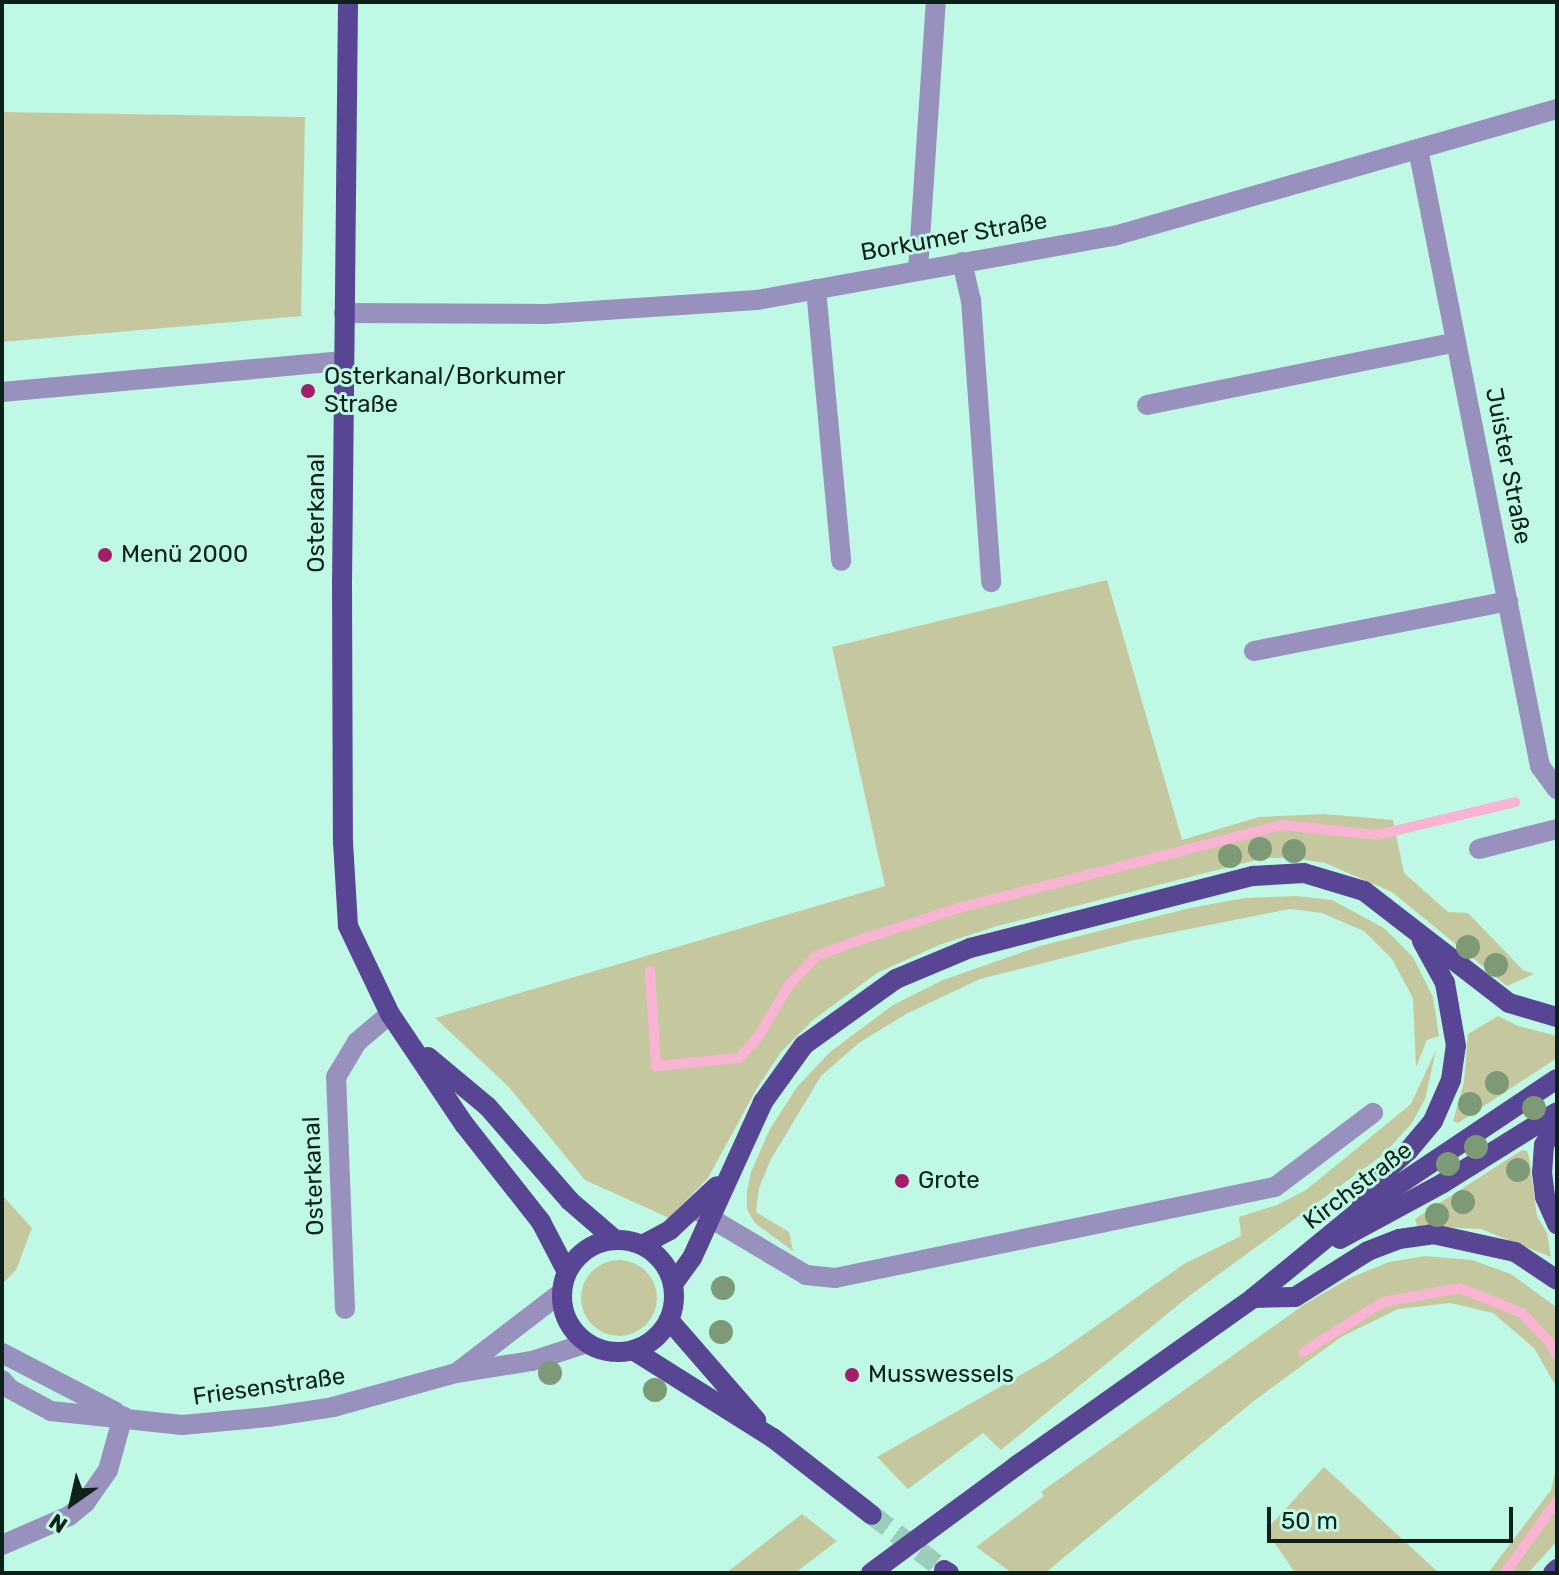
<!DOCTYPE html>
<html>
<head>
<meta charset="utf-8">
<style>
	body { margin:0 }
	#map { position:relative; width:1559px; height:1575px; overflow:hidden; background:#bff8e4; font-family:Rubik,sans-serif }
	div>[style] { position:absolute }
	[style*='--x'] { left:calc(var(--x)*1px); top:calc(var(--y)*1px); width:calc(var(--w)*1px); rotate:calc(var(--a)*1deg) }
	.green>* { inset:0; background:#c5c89e }
	.round { border-radius:50% }
	.stream>* { height:10px; margin:-5px; padding:0 5px; transform-origin:5px; border-radius:5px; background:#f8b4d2 }
	.major-tunnel>* { height:20px; margin-top:-10px; transform-origin:0; background:repeating-linear-gradient(90deg,#9bcdbc 0 20px,transparent 0 30px) }
	.minor>* { height:20px; margin:-10px; padding:0 10px; transform-origin:10px; border-radius:10px; background:#9891be }
	.major>* { height:20px; margin:-10px; padding:0 10px; transform-origin:10px; border-radius:10px; background:#584594 }
	.major>.ring { margin:-10px; padding:0; box-sizing:content-box; background:none; border:20px solid #584594; border-radius:50% }
	.major-bridge>* { height:20px; margin:-10px; padding:0 10px; transform-origin:10px; border-radius:10px; background:#584594 }
	.trees>* { width:24px; height:24px; margin:-12px; border-radius:50%; background:#7e9975 }
	.dots>* { width:22px; height:22px; translate:-50% -50%; box-sizing:border-box; border:4px solid #bff8e4; border-radius:50% }
	span { translate:-50% -50%; white-space:nowrap; text-align:center; line-height:1.15; -webkit-text-stroke:6px #bff8e4; paint-order:stroke }
	.street-label { font-size:24px; color:#0b211a }
	.poi-label { font-size:24px; color:#0b211a }
	.left { translate:0 -50%; text-align:left }
	.frame { position:absolute; inset:0; border:4px solid #0b211a; pointer-events:none }
	.north { position:absolute; left:32px; top:1463px; width:80px; height:80px; -webkit-text-stroke:6px #bff8e4; paint-order:stroke; rotate:214deg; font-size:22px; font-weight:700; line-height:32px; text-align:center; color:#0b211a }
	.north::after { content:''; display:block; margin:auto; width:28px; height:36px; background:#0b211a; clip-path:polygon(50% 0,100% 100%,50% 72%,0 100%) }
	.scale { position:absolute; left:1267px; top:1507px; width:246px; height:36px; box-sizing:border-box; border:4px solid #0b211a; border-top:0; padding-left:10px; font-size:24px; line-height:28px; white-space:nowrap; color:#0b211a; -webkit-text-stroke:6px #bff8e4; paint-order:stroke }
</style>
</head>
<body>
<div id="map">
	<div class="green">
		<div style="clip-path:polygon(2px 112px,305px 117px,301px 316px,2px 342px)"></div>
		<div style="clip-path:polygon(1107px 580px,1182px 840px,1259px 817px,1324px 814px,1393px 820px,1404px 873px,1448px 912px,1468px 913px,1523px 970px,1534px 974px,1507px 986px,1392px 892px,1325px 863px,1293px 858px,1264px 858px,997px 926px,939px 945px,877px 973px,813px 1020px,781px 1052px,757px 1088px,708px 1178px,669px 1218px,585px 1180px,508px 1086px,435px 1018px,885px 886px,832px 647px)"></div>
		<div style="clip-path:polygon(1296px 896px,1332px 900px,1384px 928px,1413px 957px,1433px 997px,1439px 1036px,1427px 1040px,1416px 1067px,1413px 998px,1392px 959px,1364px 931px,1322px 913px,1290px 909px,1134px 940px,980px 979px,908px 1013px,860px 1042px,821px 1076px,770px 1161px,759px 1188px,756px 1212px,789px 1232px,793px 1251px,755px 1223px,747px 1209px,747px 1191px,751px 1172px,770px 1129px,797px 1087px,830px 1052px,893px 1005px,943px 980px,1040px 946px,1190px 908px,1245px 898px)"></div>
		<div style="clip-path:polygon(1498px 1016px,1518px 1026px,1557px 1036px,1557px 1058px,1458px 1123px,1453px 1121px,1464px 1082px,1468px 1034px)"></div>
		<div style="clip-path:polygon(1436px 1050px,1425px 1099px,1412px 1123px,1384px 1154px,1189px 1296px,1001px 1450px,983px 1433px,908px 1489px,877px 1457px,1052px 1357px,1184px 1264px,1241px 1236px,1239px 1217px,1277px 1205px,1306px 1190px,1411px 1104px)"></div>
		<div style="clip-path:polygon(1522px 1150px,1527px 1151px,1529px 1157px,1537px 1216px,1547px 1233px,1551px 1257px,1481px 1229px,1417px 1226px,1415px 1219px)"></div>
		<div style="clip-path:polygon(2px 1195px,32px 1228px,16px 1270px,2px 1284px)"></div>
		<div style="clip-path:polygon(1425px 1256px,1472px 1260px,1511px 1274px,1556px 1307px,1557px 1388px,1534px 1348px,1493px 1313px,1450px 1303px,1398px 1309px,1341px 1337px,1255px 1400px,1045px 1573px,1012px 1573px,976px 1547px,1044px 1496px,1041px 1492px,1305px 1304px,1350px 1278px,1389px 1262px)"></div>
		<div class="round" style="left:581px;top:1260px;width:76px;height:76px"></div>
		<div style="clip-path:polygon(1557px 1464px,1557px 1541px,1528px 1573px,1488px 1573px,1551px 1490px)"></div>
		<div style="clip-path:polygon(1324px 1467px,1439px 1573px,1295px 1573px,1266px 1530px)"></div>
		<div style="clip-path:polygon(802px 1514px,837px 1541px,795px 1573px,726px 1573px)"></div>
	</div>
	<div class="stream">
		<div style="--x:650;--y:971;--w:95;--a:86.4"></div>
		<div style="--x:656;--y:1066;--w:83;--a:-5.5"></div>
		<div style="--x:739;--y:1058;--w:28;--a:-48"></div>
		<div style="--x:758;--y:1037;--w:61;--a:-59.2"></div>
		<div style="--x:789;--y:985;--w:40;--a:-47"></div>
		<div style="--x:816;--y:956;--w:47;--a:-20"></div>
		<div style="--x:860;--y:940;--w:104;--a:-17.9"></div>
		<div style="--x:959;--y:908;--w:333;--a:-14.4"></div>
		<div style="--x:1282;--y:825;--w:96;--a:6"></div>
		<div style="--x:1377;--y:835;--w:142;--a:-13.4"></div>
		<div style="--x:1303;--y:1352;--w:94;--a:-32"></div>
		<div style="--x:1383;--y:1302;--w:78;--a:-10.3"></div>
		<div style="--x:1460;--y:1288;--w:67;--a:22"></div>
		<div style="--x:1522;--y:1313;--w:42;--a:46.9"></div>
		<div style="--x:1551;--y:1344;--w:13;--a:63"></div>
		<div style="--x:1505;--y:1573;--w:89;--a:-54.2"></div>
	</div>
	<div class="major-tunnel">
		<div style="--x:872;--y:1515;--w:91;--a:37.4"></div>
	</div>
	<div class="minor">
		<div style="--x:1418;--y:149;--w:629;--a:78.82"></div>
		<div style="--x:1540;--y:766;--w:29;--a:54"></div>
		<div style="--x:962;--y:262;--w:39;--a:77"></div>
		<div style="--x:971;--y:300;--w:283;--a:85.9"></div>
		<div style="--x:918;--y:270;--w:269;--a:-86.2"></div>
		<div style="--x:816;--y:289;--w:273;--a:84.7"></div>
		<div style="--x:344;--y:313;--w:202;--a:0.3"></div>
		<div style="--x:546;--y:314;--w:211;--a:-3.8"></div>
		<div style="--x:757;--y:300;--w:363;--a:-10.2"></div>
		<div style="--x:1114;--y:236;--w:461;--a:-16"></div>
		<div style="--x:2;--y:392;--w:343;--a:-5.2"></div>
		<div style="--x:1147;--y:405;--w:315;--a:-11.5"></div>
		<div style="--x:1254;--y:651;--w:259;--a:-11.1"></div>
		<div style="--x:1479;--y:849;--w:81;--a:-14.4"></div>
		<div style="--x:695;--y:1209;--w:129;--a:30.7"></div>
		<div style="--x:806;--y:1275;--w:29;--a:6"></div>
		<div style="--x:835;--y:1278;--w:449;--a:-11.7"></div>
		<div style="--x:1275;--y:1187;--w:123;--a:-37.1"></div>
		<div style="--x:345;--y:1309;--w:232;--a:-92.2"></div>
		<div style="--x:336;--y:1077;--w:41;--a:-59"></div>
		<div style="--x:357;--y:1042;--w:43;--a:-40.3"></div>
		<div style="--x:2;--y:1353;--w:128;--a:27.4"></div>
		<div style="--x:459;--y:1371;--w:130;--a:-37.5"></div>
		<div style="--x:2;--y:1380;--w:12;--a:48"></div>
		<div style="--x:10;--y:1389;--w:47;--a:28.2"></div>
		<div style="--x:51;--y:1411;--w:132;--a:6.1"></div>
		<div style="--x:182;--y:1425;--w:86;--a:-5.3"></div>
		<div style="--x:268;--y:1417;--w:66;--a:-8.7"></div>
		<div style="--x:333;--y:1407;--w:128;--a:-15.5"></div>
		<div style="--x:456;--y:1373;--w:77;--a:-9"></div>
		<div style="--x:532;--y:1361;--w:58;--a:-18.1"></div>
		<div style="--x:2;--y:1545;--w:73;--a:-23.4"></div>
		<div style="--x:69;--y:1516;--w:21;--a:-39"></div>
		<div style="--x:85;--y:1503;--w:40;--a:-55.1"></div>
		<div style="--x:108;--y:1470;--w:56;--a:-74.5"></div>
	</div>
	<div class="major">
		<div style="--x:348;--y:2;--w:579;--a:90.59"></div>
		<div style="--x:342;--y:581;--w:261;--a:89.8"></div>
		<div style="--x:343;--y:842;--w:84;--a:86.6"></div>
		<div style="--x:348;--y:926;--w:98;--a:64.5"></div>
		<div style="--x:390;--y:1014;--w:133;--a:56.1"></div>
		<div style="--x:464;--y:1124;--w:125;--a:51.8"></div>
		<div style="--x:541;--y:1222;--w:56;--a:62.5"></div>
		<div style="--x:428;--y:1057;--w:78;--a:39.8"></div>
		<div style="--x:488;--y:1107;--w:125;--a:48.9"></div>
		<div style="--x:570;--y:1201;--w:58;--a:40.8"></div>
		<div style="--x:1557;--y:1120;--w:28;--a:117"></div>
		<div style="--x:1544;--y:1145;--w:27;--a:94"></div>
		<div style="--x:1542;--y:1172;--w:25;--a:83"></div>
		<div style="--x:1545;--y:1197;--w:30;--a:66"></div>
		<div style="--x:1361;--y:1207;--w:36;--a:-58"></div>
		<div style="--x:1380;--y:1176;--w:38;--a:-42"></div>
		<div style="--x:1408;--y:1151;--w:39;--a:-50"></div>
		<div style="--x:1433;--y:1121;--w:45;--a:-66.3"></div>
		<div style="--x:1451;--y:1080;--w:34;--a:-82"></div>
		<div style="--x:1456;--y:1046;--w:64;--a:-99.9"></div>
		<div style="--x:1445;--y:983;--w:48;--a:-118.7"></div>
		<div style="--x:1340;--y:1239;--w:117;--a:-28.5"></div>
		<div style="--x:1443;--y:1183;--w:134;--a:-31.9"></div>
		<div class="ring" style="left:562px;top:1240px;width:92px;height:92px"></div>
		<div style="--x:642;--y:1245;--w:32;--a:-28"></div>
		<div style="--x:670;--y:1230;--w:64;--a:-43.1"></div>
		<div style="--x:673;--y:1284;--w:32;--a:-54"></div>
		<div style="--x:692;--y:1258;--w:171;--a:-65.5"></div>
		<div style="--x:763;--y:1102;--w:70;--a:-54.3"></div>
		<div style="--x:804;--y:1045;--w:113;--a:-35.7"></div>
		<div style="--x:896;--y:979;--w:80;--a:-22.7"></div>
		<div style="--x:970;--y:948;--w:292;--a:-14.3"></div>
		<div style="--x:1253;--y:876;--w:51;--a:-3.4"></div>
		<div style="--x:1304;--y:873;--w:63;--a:16.7"></div>
		<div style="--x:1364;--y:891;--w:183;--a:37.7"></div>
		<div style="--x:1509;--y:1003;--w:50;--a:16.3"></div>
		<div style="--x:1253;--y:1298;--w:42;--a:-1.4"></div>
		<div style="--x:1295;--y:1297;--w:86;--a:-32.2"></div>
		<div style="--x:1368;--y:1251;--w:33;--a:-21"></div>
		<div style="--x:1399;--y:1239;--w:34;--a:-8"></div>
		<div style="--x:1433;--y:1234;--w:84;--a:12.4"></div>
		<div style="--x:1515;--y:1252;--w:50;--a:33.7"></div>
		<div style="--x:669;--y:1320;--w:133;--a:49"></div>
		<div style="--x:633;--y:1350;--w:165;--a:32.2"></div>
		<div style="--x:773;--y:1438;--w:125;--a:37.9"></div>
		<div style="--x:1016;--y:1466;--w:291;--a:-35.3"></div>
		<div style="--x:1253;--y:1298;--w:136;--a:-39.3"></div>
		<div style="--x:1358;--y:1212;--w:239;--a:-33.8"></div>
		<div style="--x:944;--y:1570;--w:6;--a:31"></div>
		<div style="--x:1553;--y:1573;--w:6;--a:-45"></div>
	</div>
	<div class="major-bridge">
		<div style="--x:871;--y:1573;--w:180;--a:-36.4"></div>
	</div>
	<div class="trees">
		<div style="left:1260px;top:849px"></div>
		<div style="left:1294px;top:851px"></div>
		<div style="left:1230px;top:856px"></div>
		<div style="left:1468px;top:947px"></div>
		<div style="left:1496px;top:965px"></div>
		<div style="left:1497px;top:1083px"></div>
		<div style="left:1470px;top:1104px"></div>
		<div style="left:1534px;top:1108px"></div>
		<div style="left:1476px;top:1147px"></div>
		<div style="left:1448px;top:1164px"></div>
		<div style="left:1518px;top:1170px"></div>
		<div style="left:1463px;top:1202px"></div>
		<div style="left:1437px;top:1215px"></div>
		<div style="left:723px;top:1288px"></div>
		<div style="left:721px;top:1332px"></div>
		<div style="left:550px;top:1373px"></div>
		<div style="left:655px;top:1390px"></div>
	</div>
	<div class="dots">
		<div style="left:308px;top:391px;background:#a31d6a"></div>
		<div style="left:105px;top:555px;background:#a31d6a"></div>
		<div style="left:902px;top:1181px;background:#a31d6a"></div>
		<div style="left:852px;top:1375px;background:#a31d6a"></div>
	</div>
	<div class="street-label">
		<span style="left:954px;top:237px;rotate:-10deg">Borkumer Straße</span>
		<span style="left:1508px;top:466px;rotate:79deg">Juister Straße</span>
		<span style="left:317px;top:513px;rotate:-90deg">Osterkanal</span>
		<span style="left:314px;top:1176px;rotate:-92deg">Osterkanal</span>
		<span style="left:1358px;top:1186px;rotate:-37deg">Kirchstraße</span>
		<span style="left:269px;top:1387px;rotate:-8deg">Friesenstraße</span>
	</div>
	<div class="poi-label">
		<span class="left" style="left:324px;top:391px">Osterkanal/Borkumer<br>Straße</span>
		<span class="left" style="left:121px;top:555px">Menü 2000</span>
		<span class="left" style="left:918px;top:1181px">Grote</span>
		<span class="left" style="left:868px;top:1375px">Musswessels</span>
	</div>
	<div class="frame"></div>
	<div class="north">N</div>
	<div class="scale">50 m</div>
</div>
</body>
</html>
